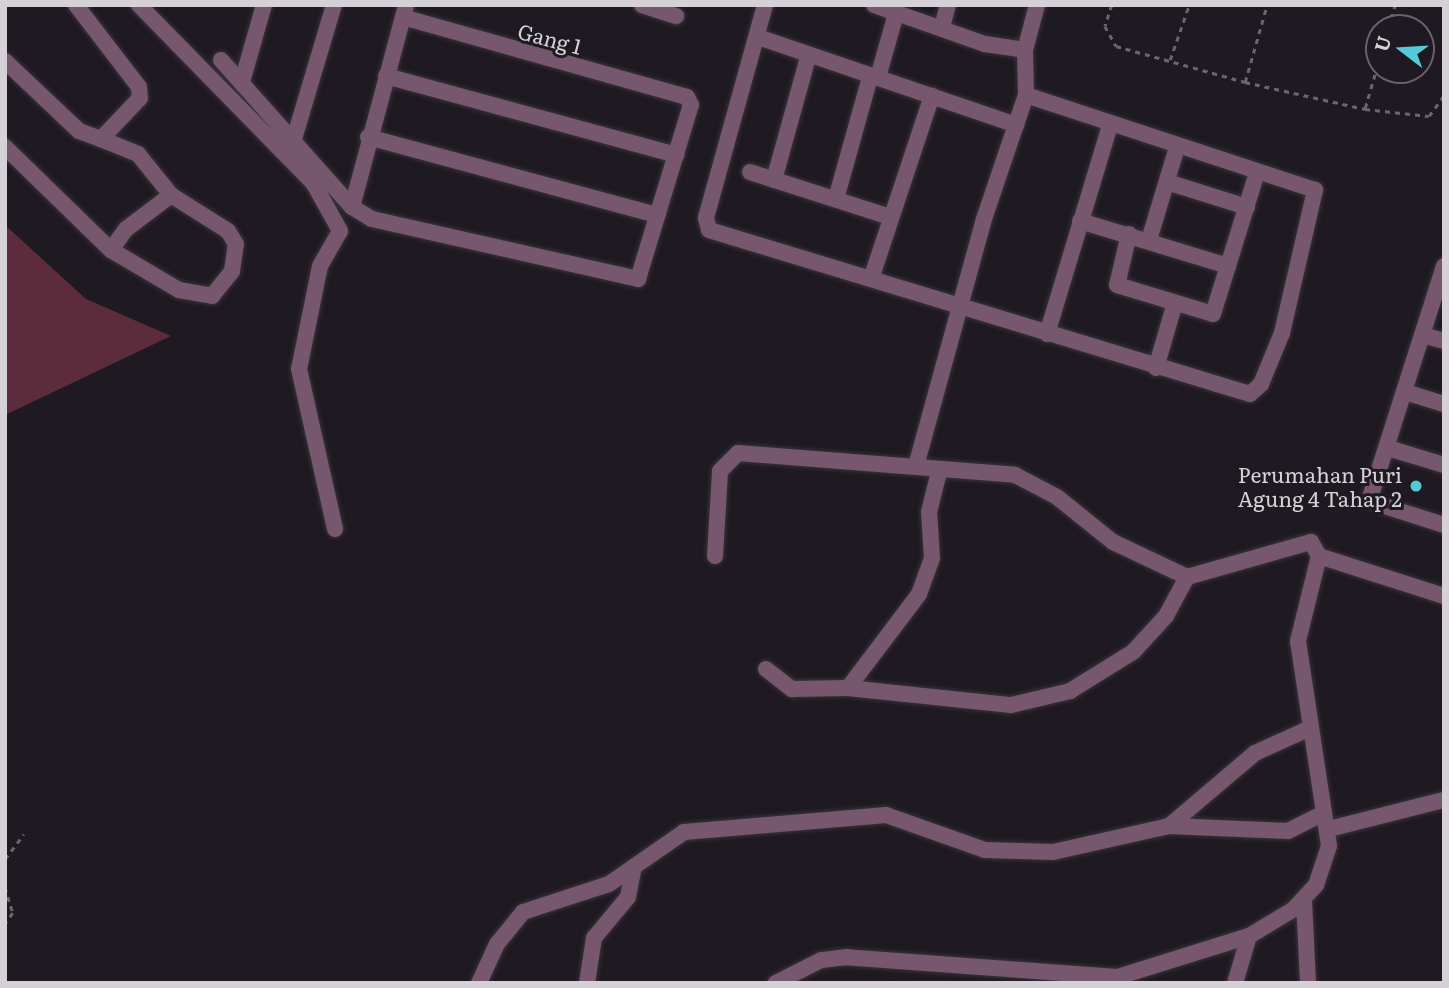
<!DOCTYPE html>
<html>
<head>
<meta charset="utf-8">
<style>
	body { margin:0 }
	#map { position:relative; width:1449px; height:988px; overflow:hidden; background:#1f1921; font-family:Literata,serif }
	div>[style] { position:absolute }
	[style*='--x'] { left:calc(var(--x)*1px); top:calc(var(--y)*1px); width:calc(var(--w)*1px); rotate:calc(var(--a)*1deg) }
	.green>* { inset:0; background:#5c2c3d }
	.path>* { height:2.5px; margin-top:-1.25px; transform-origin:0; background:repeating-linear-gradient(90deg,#6b666d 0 5px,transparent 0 10px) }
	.roads { filter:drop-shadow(0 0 2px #38333a) drop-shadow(0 0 2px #38333a) }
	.minor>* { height:16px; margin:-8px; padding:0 8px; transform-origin:8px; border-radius:8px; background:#76576d }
	.dots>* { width:19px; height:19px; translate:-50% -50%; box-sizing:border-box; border:4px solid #1f1921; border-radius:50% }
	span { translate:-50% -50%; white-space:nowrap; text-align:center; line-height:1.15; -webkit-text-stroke:6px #1f1921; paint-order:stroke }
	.street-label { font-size:21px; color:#d5d1d7 }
	.poi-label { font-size:21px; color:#d5d1d7 }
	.right { translate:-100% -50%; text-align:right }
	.frame { position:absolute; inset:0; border:7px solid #d5d1d7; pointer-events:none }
	.north { position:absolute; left:1365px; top:14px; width:70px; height:70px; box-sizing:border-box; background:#1f1921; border:2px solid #68636a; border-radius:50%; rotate:287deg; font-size:19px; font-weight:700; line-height:28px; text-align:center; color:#d5d1d7 }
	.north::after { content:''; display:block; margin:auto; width:24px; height:32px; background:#53cbda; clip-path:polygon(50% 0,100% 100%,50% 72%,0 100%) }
</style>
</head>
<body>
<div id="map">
	<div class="green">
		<div style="clip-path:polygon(5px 225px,86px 299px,171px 336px,5px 415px)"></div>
	</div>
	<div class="path">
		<div style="--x:1112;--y:5;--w:22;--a:108"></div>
		<div style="--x:1105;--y:26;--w:23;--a:61"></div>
		<div style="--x:1116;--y:46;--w:134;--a:15.6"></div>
		<div style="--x:1245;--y:82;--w:123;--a:12.7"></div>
		<div style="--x:1365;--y:109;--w:64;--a:6.2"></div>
		<div style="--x:1429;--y:116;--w:26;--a:-54"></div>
		<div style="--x:1388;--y:28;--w:24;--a:-73"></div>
		<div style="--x:1170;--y:60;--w:58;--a:-70.9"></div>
		<div style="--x:1245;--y:82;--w:80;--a:-74.1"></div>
		<div style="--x:1365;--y:108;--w:50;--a:-73.7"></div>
		<div style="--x:5;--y:859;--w:31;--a:-53"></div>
		<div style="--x:5;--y:887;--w:27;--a:73"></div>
		<div style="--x:13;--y:913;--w:14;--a:126"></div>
	</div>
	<div class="roads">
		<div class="minor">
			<div style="--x:76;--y:5;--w:103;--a:52.5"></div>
			<div style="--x:139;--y:87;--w:11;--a:85"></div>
			<div style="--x:140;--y:98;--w:57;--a:133.6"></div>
			<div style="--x:101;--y:139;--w:40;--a:22"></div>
			<div style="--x:138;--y:154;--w:53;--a:51.2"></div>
			<div style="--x:171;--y:195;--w:56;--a:142.9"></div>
			<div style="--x:126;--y:229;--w:26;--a:126"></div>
			<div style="--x:139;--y:5;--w:250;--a:45.6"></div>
			<div style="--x:314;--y:184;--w:54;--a:61"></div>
			<div style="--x:340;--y:231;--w:40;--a:119.7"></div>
			<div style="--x:320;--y:266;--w:105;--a:101.5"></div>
			<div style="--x:299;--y:369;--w:164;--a:77.3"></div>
			<div style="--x:642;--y:5;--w:36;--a:18"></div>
			<div style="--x:765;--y:5;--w:221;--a:105.5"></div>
			<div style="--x:706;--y:218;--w:12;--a:76"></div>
			<div style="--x:709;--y:230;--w:565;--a:16.86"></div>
			<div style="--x:1250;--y:394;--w:15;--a:-42"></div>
			<div style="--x:1261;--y:384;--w:55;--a:-67.6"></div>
			<div style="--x:1282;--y:333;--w:147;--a:-77"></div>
			<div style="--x:1315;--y:190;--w:304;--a:-161.8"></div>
			<div style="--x:874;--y:5;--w:118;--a:19.4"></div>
			<div style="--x:985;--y:44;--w:40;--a:8.5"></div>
			<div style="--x:942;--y:27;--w:23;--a:-75"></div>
			<div style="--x:758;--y:37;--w:273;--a:18.8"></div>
			<div style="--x:221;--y:60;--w:197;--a:48.3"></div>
			<div style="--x:352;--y:207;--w:23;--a:31"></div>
			<div style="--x:372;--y:219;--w:273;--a:12.7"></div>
			<div style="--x:638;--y:279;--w:182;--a:-73.1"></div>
			<div style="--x:691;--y:105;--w:9;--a:-117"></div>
			<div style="--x:687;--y:97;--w:295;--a:-164.3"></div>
			<div style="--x:5;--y:61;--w:102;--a:43.4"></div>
			<div style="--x:79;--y:131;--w:23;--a:20"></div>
			<div style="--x:386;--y:76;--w:301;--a:15.2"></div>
			<div style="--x:878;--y:77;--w:66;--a:-74.1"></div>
			<div style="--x:242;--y:82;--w:80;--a:-74.1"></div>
			<div style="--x:368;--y:137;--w:300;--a:15.1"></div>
			<div style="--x:294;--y:139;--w:140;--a:-73.4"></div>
			<div style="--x:5;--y:147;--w:148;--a:44.2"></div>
			<div style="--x:111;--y:250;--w:79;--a:30.5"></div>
			<div style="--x:179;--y:290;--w:34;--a:10"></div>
			<div style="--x:212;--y:296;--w:32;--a:-51"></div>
			<div style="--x:232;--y:271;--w:27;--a:-82"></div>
			<div style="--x:236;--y:244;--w:15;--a:-122"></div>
			<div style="--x:228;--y:231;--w:67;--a:-147.7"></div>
			<div style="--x:750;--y:172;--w:147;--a:17.8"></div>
			<div style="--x:774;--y:180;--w:128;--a:-74.5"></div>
			<div style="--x:1167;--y:182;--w:84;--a:17.4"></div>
			<div style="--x:836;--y:199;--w:127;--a:-74.4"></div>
			<div style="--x:352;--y:207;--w:209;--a:-75"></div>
			<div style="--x:1080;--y:221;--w:155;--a:16.9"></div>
			<div style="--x:1129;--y:234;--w:52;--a:103.2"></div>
			<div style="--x:1117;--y:285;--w:100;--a:16.8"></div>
			<div style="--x:1213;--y:314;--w:148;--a:-72.7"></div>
			<div style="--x:1149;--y:240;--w:97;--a:-73.2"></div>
			<div style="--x:1444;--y:266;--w:240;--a:107.7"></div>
			<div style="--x:1371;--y:495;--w:11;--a:52"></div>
			<div style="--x:1378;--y:504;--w:69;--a:17.7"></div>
			<div style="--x:872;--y:276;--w:190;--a:-71.6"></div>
			<div style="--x:1047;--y:334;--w:218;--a:-73.2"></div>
			<div style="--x:1422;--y:335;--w:23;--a:15"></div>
			<div style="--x:1156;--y:368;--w:65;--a:-73.8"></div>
			<div style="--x:1405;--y:392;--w:41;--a:17.1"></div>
			<div style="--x:1388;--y:448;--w:59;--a:16.9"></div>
			<div style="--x:916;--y:466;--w:253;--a:-74.6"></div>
			<div style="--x:983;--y:222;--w:134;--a:-71.3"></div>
			<div style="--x:1026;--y:95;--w:45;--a:-91.3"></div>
			<div style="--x:1025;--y:50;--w:47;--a:-75.1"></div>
			<div style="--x:715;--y:556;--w:85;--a:-86.6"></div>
			<div style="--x:720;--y:471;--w:25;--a:-45"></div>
			<div style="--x:738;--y:453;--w:278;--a:4.5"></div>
			<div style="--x:1015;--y:475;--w:47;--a:27.6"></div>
			<div style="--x:1057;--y:497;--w:72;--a:38.8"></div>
			<div style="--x:1113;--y:542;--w:82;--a:25.3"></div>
			<div style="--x:1187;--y:577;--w:129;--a:-15.8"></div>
			<div style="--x:1311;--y:542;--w:16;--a:60"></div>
			<div style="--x:1319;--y:556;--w:88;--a:103.9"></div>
			<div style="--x:1298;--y:641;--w:207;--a:81.4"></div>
			<div style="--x:1329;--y:846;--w:41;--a:108.4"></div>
			<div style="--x:1316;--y:885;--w:33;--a:133"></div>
			<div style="--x:1294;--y:909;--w:52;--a:149"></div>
			<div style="--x:1249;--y:936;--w:138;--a:162.7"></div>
			<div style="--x:1117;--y:977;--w:271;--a:-175.8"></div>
			<div style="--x:847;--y:957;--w:26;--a:173"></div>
			<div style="--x:821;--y:960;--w:51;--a:152.9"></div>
			<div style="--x:1319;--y:556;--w:131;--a:17.7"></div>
			<div style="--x:766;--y:669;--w:33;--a:38"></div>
			<div style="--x:792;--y:689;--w:56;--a:-1"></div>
			<div style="--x:848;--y:688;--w:164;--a:6"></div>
			<div style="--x:1011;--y:705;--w:61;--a:-13.3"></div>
			<div style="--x:1070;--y:691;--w:74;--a:-31.8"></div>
			<div style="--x:1133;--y:652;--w:49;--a:-47.5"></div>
			<div style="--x:1166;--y:616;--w:44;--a:-61.7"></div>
			<div style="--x:848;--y:688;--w:118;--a:-52.9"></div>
			<div style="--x:919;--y:594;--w:38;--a:-70"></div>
			<div style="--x:932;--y:558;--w:46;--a:-93.7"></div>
			<div style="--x:929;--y:512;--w:41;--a:-76"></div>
			<div style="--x:1169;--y:826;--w:119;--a:2.4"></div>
			<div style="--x:1288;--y:831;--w:40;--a:-26.6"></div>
			<div style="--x:1329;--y:829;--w:119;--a:-14.2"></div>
			<div style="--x:1304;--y:901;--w:82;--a:87.2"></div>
			<div style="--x:479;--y:983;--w:43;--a:-65.2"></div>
			<div style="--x:497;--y:944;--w:41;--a:-50.9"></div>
			<div style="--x:523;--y:912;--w:90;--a:-18"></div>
			<div style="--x:609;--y:884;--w:91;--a:-34.7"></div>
			<div style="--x:684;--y:832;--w:203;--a:-4.8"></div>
			<div style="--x:886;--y:815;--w:105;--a:19.5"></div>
			<div style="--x:985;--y:850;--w:68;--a:1.7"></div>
			<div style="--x:1053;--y:852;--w:119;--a:-12.6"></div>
			<div style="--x:1169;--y:826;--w:113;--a:-40.3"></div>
			<div style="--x:1255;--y:753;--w:60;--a:-24.4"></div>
			<div style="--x:587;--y:983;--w:46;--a:-81.2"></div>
			<div style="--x:594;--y:938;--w:53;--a:-50.3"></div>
			<div style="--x:628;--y:897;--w:31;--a:-79"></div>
			<div style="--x:1235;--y:983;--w:49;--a:-73.4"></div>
		</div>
	</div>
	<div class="dots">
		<div style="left:1416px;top:486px;background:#53cbda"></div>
	</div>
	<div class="street-label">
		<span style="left:550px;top:38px;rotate:15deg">Gang 1</span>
	</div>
	<div class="poi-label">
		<span class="right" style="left:1402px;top:486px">Perumahan Puri<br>Agung 4 Tahap 2</span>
	</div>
	<div class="frame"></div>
	<div class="north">U</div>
</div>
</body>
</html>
